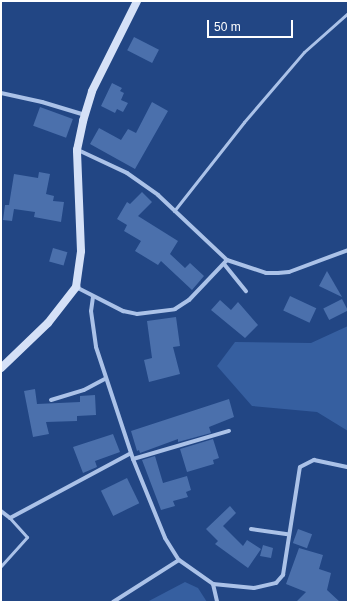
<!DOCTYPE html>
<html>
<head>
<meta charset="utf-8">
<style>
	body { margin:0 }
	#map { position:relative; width:349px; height:603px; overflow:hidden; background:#224684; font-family:Helvetica,sans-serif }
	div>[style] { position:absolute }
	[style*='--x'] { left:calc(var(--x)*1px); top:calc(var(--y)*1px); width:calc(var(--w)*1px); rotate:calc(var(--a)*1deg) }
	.green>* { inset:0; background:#365fa0 }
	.building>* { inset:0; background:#4b70ac; transform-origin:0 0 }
	.lane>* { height:3px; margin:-1.5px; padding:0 1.5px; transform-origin:1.5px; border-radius:1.5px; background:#abc2e8 }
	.street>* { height:4px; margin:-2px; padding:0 2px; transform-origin:2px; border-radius:2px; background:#abc2e8 }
	.secondary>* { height:8px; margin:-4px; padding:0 4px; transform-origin:4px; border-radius:4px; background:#d5e1f7 }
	span { translate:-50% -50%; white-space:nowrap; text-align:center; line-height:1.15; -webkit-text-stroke:3px #224684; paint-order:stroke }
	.frame { position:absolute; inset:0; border:2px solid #fff; pointer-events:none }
	.scale { position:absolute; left:207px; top:20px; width:86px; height:18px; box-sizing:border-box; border:2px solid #fff; border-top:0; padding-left:5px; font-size:12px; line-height:14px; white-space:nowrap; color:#fff; -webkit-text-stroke:3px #224684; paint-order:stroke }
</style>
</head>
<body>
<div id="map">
	<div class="green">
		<div style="clip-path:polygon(348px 326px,348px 431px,317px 412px,252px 406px,217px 366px,235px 342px,311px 343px)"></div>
		<div style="clip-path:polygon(185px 582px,198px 588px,207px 602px,147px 602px)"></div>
	</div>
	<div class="building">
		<div style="left:134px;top:37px;width:28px;height:15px;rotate:27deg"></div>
		<div style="clip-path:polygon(112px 83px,122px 88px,120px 91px,124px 93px,121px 100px,128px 103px,123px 112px,117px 109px,115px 113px,101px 106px)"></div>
		<div style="clip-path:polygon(152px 102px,168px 111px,135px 169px,90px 144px,99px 128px,121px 140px,128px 129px,136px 133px)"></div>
		<div style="left:40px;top:107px;width:35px;height:20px;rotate:20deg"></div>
		<div style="clip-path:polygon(39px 172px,50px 174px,46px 194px,54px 196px,53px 201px,64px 202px,61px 222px,34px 217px,35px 212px,14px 209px,12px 221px,3px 220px,5px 205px,9px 205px,14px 174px,38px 178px)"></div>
		<div style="clip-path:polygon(142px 192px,152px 202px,138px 216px,178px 241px,170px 254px,185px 268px,190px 263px,204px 276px,192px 290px,161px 261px,158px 265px,135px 251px,141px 241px,124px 231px,127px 225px,117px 219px,127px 202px,130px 204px)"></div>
		<div style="left:53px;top:248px;width:15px;height:14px;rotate:16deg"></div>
		<div style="clip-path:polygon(327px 271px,342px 297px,319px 286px)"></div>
		<div style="left:290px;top:296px;width:29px;height:16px;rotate:25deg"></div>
		<div style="left:342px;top:299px;width:13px;height:21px;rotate:63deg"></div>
		<div style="clip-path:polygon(220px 300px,231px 310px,238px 302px,258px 325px,245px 338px,211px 310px)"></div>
		<div style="clip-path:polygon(176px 317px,180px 346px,173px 347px,180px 374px,149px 382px,144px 360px,152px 358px,147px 321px)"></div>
		<div style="clip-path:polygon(35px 389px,37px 404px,80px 402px,80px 396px,95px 395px,96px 415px,77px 416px,77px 421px,46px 422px,49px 434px,33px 437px,24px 391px)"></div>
		<div style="clip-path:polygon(229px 399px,234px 417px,209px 427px,211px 433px,178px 442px,178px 439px,140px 453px,139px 450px,137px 451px,131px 431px)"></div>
		<div style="clip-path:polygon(113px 434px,120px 452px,95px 461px,97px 467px,83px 473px,73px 447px)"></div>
		<div style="clip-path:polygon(213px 439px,219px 458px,213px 460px,214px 464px,187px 472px,180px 449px)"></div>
		<div style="clip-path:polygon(155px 456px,163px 483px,187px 476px,191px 490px,186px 492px,188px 497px,173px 501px,175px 506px,161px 510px,142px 460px)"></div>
		<div style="left:127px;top:478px;width:28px;height:29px;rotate:64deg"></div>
		<div style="clip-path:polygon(230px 506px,236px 513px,223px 526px,243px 546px,247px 540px,261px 549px,248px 568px,215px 544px,218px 541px,206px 529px)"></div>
		<div style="left:298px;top:529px;width:15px;height:15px;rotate:20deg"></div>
		<div style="clip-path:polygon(263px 545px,273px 548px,271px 558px,260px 556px)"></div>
		<div style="clip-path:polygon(299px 548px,323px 555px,319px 569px,331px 573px,327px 590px,340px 602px,296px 602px,306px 592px,286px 584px)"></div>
	</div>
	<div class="lane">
		<div style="--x:174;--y:211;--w:113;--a:-51.8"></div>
		<div style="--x:244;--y:122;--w:92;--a:-49.4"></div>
		<div style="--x:304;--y:52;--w:59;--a:-41.6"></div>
		<div style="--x:1;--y:566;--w:39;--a:-48"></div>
		<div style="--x:27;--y:537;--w:25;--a:-132"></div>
	</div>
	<div class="street">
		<div style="--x:1;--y:93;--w:42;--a:12.4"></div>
		<div style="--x:42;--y:102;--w:45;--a:16.8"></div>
		<div style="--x:78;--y:150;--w:54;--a:25.1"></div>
		<div style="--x:127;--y:173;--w:38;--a:35"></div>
		<div style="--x:158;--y:195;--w:95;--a:43.3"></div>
		<div style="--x:227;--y:260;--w:41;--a:18.4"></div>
		<div style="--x:266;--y:273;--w:12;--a:0"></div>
		<div style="--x:278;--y:273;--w:11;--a:-5"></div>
		<div style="--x:289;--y:272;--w:63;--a:-20.4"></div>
		<div style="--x:224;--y:264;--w:35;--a:51"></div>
		<div style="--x:76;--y:287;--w:53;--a:27.1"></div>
		<div style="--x:123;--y:311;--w:14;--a:12"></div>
		<div style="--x:137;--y:314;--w:38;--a:-7"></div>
		<div style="--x:175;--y:309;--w:17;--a:-33"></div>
		<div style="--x:189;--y:300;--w:55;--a:-46.5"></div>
		<div style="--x:93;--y:297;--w:14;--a:98"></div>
		<div style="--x:91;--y:311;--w:36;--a:82"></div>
		<div style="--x:96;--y:347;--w:118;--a:71.7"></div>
		<div style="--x:133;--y:459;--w:85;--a:67.9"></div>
		<div style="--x:165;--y:538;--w:26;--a:58"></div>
		<div style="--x:179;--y:560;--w:42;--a:35.2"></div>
		<div style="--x:213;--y:584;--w:18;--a:77"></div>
		<div style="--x:51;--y:400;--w:34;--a:-17"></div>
		<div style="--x:84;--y:390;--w:24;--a:-28"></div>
		<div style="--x:133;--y:459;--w:100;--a:-16.3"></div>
		<div style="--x:1;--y:511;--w:11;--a:38"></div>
		<div style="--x:10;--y:518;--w:137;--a:-28.2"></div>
		<div style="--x:251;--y:529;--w:37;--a:8"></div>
		<div style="--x:213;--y:584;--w:41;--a:5.6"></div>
		<div style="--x:254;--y:588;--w:23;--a:-13"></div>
		<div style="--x:276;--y:583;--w:11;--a:-49"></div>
		<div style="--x:283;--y:575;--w:109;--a:-81.1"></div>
		<div style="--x:300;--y:467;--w:16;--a:-27"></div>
		<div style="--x:314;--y:460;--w:35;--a:12"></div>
		<div style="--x:113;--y:602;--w:78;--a:-32.5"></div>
	</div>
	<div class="secondary">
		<div style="--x:1;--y:368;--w:65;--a:-43.8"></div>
		<div style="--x:48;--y:323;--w:46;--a:-52.1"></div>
		<div style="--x:76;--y:287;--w:36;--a:-82"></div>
		<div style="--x:81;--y:251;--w:101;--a:-92.3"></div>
		<div style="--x:77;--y:150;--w:30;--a:-78"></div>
		<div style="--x:83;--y:121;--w:31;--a:-73"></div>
		<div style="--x:92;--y:91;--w:101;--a:-63.4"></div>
	</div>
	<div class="frame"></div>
	<div class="scale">50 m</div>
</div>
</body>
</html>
